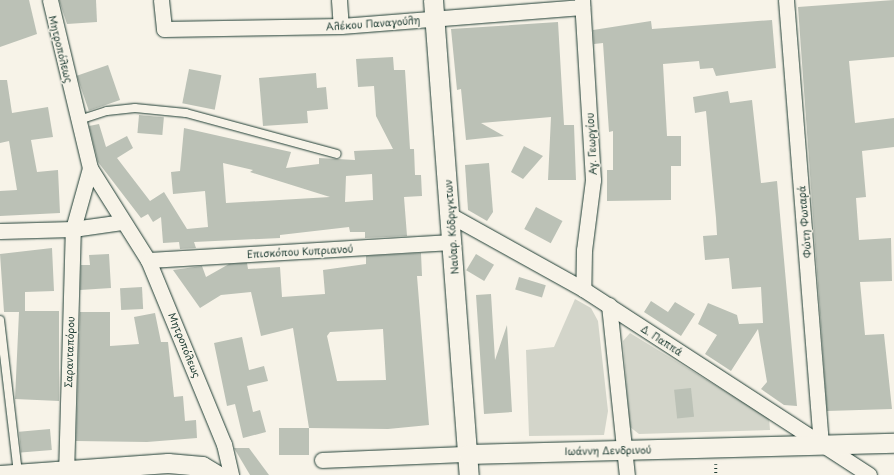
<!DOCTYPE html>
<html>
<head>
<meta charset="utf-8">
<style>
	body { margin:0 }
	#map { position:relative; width:894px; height:475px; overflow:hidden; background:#f7f3e8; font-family:"Playpen Sans",sans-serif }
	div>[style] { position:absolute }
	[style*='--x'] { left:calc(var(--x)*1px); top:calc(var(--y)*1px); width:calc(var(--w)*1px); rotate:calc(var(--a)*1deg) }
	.green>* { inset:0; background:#d3d5ca }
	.building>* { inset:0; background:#bbc1b6; transform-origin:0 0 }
	.path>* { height:2.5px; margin-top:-1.25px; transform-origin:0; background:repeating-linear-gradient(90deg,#1f3d34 0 1px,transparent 0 4px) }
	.roads { filter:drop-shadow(0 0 1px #1f3d34) drop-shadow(0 0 1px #1f3d34) }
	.service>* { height:8px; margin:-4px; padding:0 4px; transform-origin:4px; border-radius:4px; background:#f7f3e8 }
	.minor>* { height:15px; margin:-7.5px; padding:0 7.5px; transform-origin:7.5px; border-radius:7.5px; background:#f7f3e8 }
	.tertiary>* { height:19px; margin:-9.5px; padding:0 9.5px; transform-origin:9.5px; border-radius:9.5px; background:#f7f3e8 }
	span { translate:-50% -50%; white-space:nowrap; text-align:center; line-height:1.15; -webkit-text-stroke:3px #f7f3e8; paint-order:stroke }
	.street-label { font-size:10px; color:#1f3d34 }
</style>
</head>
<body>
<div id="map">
	<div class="green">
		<div style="clip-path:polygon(575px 299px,591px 308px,598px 321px,608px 411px,604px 435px,529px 436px,526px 350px,554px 347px)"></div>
		<div style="clip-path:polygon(630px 333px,769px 418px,770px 430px,639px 434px,630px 427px,623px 341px)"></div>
	</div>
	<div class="building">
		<div style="clip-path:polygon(0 0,29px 0,37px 34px,0 47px)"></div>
		<div style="clip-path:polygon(59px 0,96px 0,97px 22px,67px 24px)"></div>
		<div style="clip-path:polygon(894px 0,894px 57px,849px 61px,855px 123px,894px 118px,894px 147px,862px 151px,866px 197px,856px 198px,859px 240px,891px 238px,892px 281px,860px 282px,865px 335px,884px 334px,892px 409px,827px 411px,798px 7px)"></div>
		<div style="clip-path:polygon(772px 20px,776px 68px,716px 76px,713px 68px,700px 69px,699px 61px,663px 64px,667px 136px,681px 136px,681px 166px,671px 166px,671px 200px,607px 201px,607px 170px,613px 170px,613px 131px,609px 132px,603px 43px,594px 44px,593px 30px,651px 21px,652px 29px)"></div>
		<div style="clip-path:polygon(558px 22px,564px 125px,574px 125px,576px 180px,548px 180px,551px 117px,481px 123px,504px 136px,466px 140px,461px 89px,457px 90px,451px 29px)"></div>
		<div style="clip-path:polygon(evenodd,393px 57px,394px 70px,405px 70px,410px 149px,414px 149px,415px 175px,421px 175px,422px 196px,404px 197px,407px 236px,365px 238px,365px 232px,350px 232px,349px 227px,280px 235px,280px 238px,194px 242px,196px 248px,180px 249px,179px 242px,163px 243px,161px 217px,153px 222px,148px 214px,141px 218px,98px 162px,89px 126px,99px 124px,106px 147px,127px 136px,133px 148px,117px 158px,150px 201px,164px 192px,187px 229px,208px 227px,205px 191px,173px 194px,171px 172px,180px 171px,184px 128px,291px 152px,286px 168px,319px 164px,319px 158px,355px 160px,354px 151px,393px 149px,376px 116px,374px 86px,358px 87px,356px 59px,393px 57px,223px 163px,253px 170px,250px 172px,330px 197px,226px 203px,223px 163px,393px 57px,372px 174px,373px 200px,345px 202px,346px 176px,372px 174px)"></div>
		<div style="left:108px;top:65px;width:37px;height:33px;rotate:71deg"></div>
		<div style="left:189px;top:69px;width:33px;height:35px;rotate:11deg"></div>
		<div style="clip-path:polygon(316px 73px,317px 88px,326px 87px,328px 109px,307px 111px,308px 123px,263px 126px,259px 78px)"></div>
		<div style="clip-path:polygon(0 80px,7px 80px,12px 113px,48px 107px,53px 137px,31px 140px,37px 172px,58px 170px,60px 213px,0 216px,0 191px,17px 190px,9px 141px,0 143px)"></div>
		<div style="clip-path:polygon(728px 91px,730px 103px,752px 100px,761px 183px,777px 181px,797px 406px,784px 405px,761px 389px,767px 382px,758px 329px,731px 371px,705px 354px,717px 335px,698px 324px,708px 303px,737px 315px,739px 324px,763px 323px,761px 287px,732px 289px,729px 258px,705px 260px,703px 236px,717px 235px,716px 218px,706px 111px,695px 113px,693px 97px)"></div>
		<div style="left:139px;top:115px;width:25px;height:18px;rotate:5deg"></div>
		<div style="clip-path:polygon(524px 146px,543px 156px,523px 179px,511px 172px)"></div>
		<div style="clip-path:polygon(489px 163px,493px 212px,487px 221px,468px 210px,465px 165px)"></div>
		<div style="left:536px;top:207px;width:30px;height:25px;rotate:28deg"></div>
		<div style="clip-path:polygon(52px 248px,54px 291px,25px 292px,25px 311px,59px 311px,59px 401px,15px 399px,19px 312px,4px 312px,0 254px)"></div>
		<div style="clip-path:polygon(evenodd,421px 253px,422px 276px,417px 276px,429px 425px,388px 429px,309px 428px,293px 328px,261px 336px,251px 292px,221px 295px,200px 308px,173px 270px,202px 266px,206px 277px,229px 264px,247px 263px,248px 269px,280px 267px,282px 297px,325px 294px,323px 270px,366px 264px,366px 256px,421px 253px,383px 329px,386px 380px,337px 381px,327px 336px,330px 332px,383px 329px)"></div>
		<div style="clip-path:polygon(109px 254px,111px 288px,80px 290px,81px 265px,90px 265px,89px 255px)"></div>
		<div style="left:476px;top:254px;width:21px;height:19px;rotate:31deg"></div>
		<div style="left:519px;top:277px;width:28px;height:13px;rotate:17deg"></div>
		<div style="left:142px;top:287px;width:22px;height:22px;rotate:87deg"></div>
		<div style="clip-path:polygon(491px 294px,495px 360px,507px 325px,512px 412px,484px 414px,476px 295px)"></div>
		<div style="clip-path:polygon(651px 301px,668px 312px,675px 302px,695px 314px,681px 336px,644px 312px)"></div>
		<div style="clip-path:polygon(80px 312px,110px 312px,110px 346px,139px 344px,134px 317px,155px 313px,161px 342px,168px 342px,174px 397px,183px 396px,185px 421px,196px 420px,197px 438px,147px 442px,76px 441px)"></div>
		<div style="clip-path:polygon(242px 337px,249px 370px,264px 366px,268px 381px,247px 386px,253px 412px,260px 410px,266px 432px,243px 438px,235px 404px,227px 406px,214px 343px)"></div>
		<div style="left:691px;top:388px;width:29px;height:17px;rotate:84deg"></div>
		<div style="left:309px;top:428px;width:27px;height:30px;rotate:90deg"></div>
		<div style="left:50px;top:429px;width:21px;height:31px;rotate:85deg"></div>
		<div style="clip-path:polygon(234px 448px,249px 448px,269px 475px,250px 475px)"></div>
	</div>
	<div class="path">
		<div style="--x:716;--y:464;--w:11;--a:90"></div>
	</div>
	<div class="roads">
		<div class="service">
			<div style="--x:79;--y:120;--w:29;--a:-18"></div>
			<div style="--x:107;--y:111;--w:28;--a:-6"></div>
			<div style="--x:135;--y:108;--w:51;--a:5.6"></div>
			<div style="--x:186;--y:113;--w:156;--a:15.2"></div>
			<div style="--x:0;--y:320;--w:154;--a:83.3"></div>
		</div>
		<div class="minor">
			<div style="--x:50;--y:0;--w:173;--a:76.6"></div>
			<div style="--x:90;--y:168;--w:109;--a:57.8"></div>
			<div style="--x:148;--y:260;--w:199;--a:67.6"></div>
			<div style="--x:224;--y:444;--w:32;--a:77"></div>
			<div style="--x:161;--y:0;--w:29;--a:84"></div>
			<div style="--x:164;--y:29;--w:177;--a:-1"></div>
			<div style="--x:341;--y:26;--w:242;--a:-4.5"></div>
			<div style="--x:339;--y:0;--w:26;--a:86"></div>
			<div style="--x:582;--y:0;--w:180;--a:86.5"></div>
			<div style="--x:593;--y:180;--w:71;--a:97.3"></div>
			<div style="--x:584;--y:250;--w:39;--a:91"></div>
			<div style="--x:786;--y:0;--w:446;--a:85.5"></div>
			<div style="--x:450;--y:215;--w:152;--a:29.1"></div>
			<div style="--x:583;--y:289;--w:341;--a:33"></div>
			<div style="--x:0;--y:231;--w:73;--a:-1.6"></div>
			<div style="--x:73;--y:229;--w:49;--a:-8.1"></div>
			<div style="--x:148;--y:260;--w:305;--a:-3.4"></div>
			<div style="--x:609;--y:305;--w:171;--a:84"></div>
			<div style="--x:322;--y:460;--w:146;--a:-2.4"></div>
			<div style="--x:66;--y:475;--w:246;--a:-88.4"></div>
			<div style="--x:73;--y:229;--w:63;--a:-74.4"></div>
		</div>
		<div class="tertiary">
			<div style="--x:433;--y:0;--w:476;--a:85.7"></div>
			<div style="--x:468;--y:454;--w:426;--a:-1.5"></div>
			<div style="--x:0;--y:475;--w:168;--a:-4.1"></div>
			<div style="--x:168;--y:463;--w:34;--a:5"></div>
			<div style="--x:202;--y:466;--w:17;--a:31"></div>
		</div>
	</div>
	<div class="street-label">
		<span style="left:373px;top:23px;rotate:-4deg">Αλέκου Παναγούλη</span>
		<span style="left:61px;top:49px;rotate:76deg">Μητροπόλεως</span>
		<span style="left:591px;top:144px;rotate:-93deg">Αγ. Γεωργίου</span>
		<span style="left:804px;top:222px;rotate:-95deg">Φώτη Φωταρά</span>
		<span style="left:451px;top:227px;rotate:-94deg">Ναύαρ. Κόδριγκτων</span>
		<span style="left:300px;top:251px;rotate:-3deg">Επισκόπου Κυπριανού</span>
		<span style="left:662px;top:340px;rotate:33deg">Δ. Παππά</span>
		<span style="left:185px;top:345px;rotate:68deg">Μητροπόλεως</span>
		<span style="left:69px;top:352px;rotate:-88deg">Σαρανταπόρου</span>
		<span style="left:608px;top:450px;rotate:-1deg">Ιωάννη Δενδρινού</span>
	</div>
</div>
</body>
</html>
